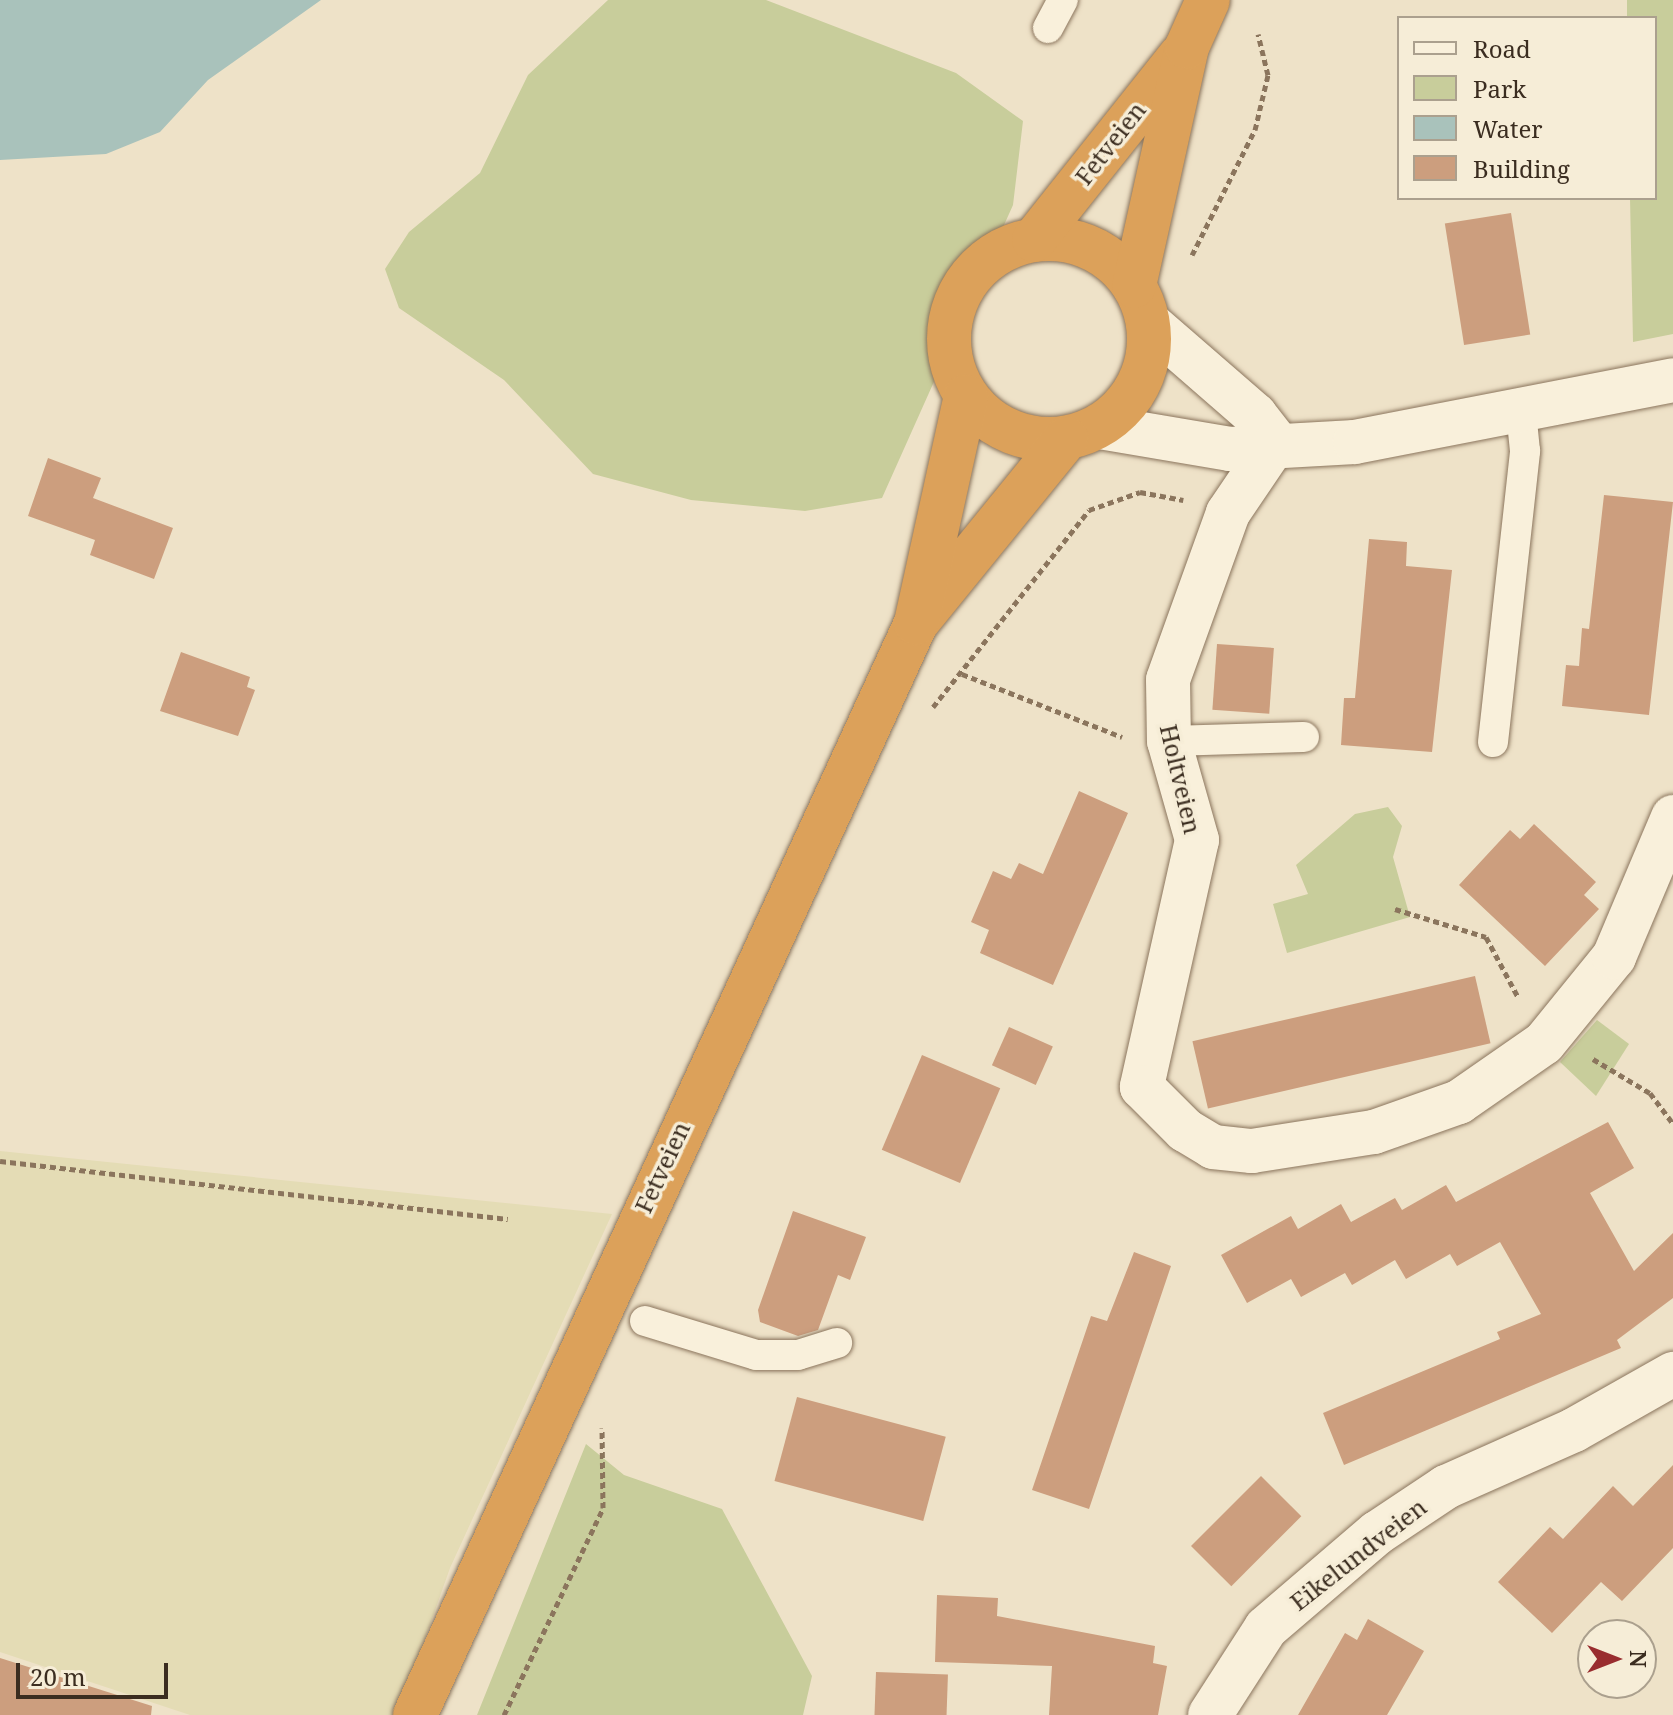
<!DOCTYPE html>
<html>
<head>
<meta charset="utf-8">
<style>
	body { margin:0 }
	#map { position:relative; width:1673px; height:1715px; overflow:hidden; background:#eee2c8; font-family:"Noto Serif",serif }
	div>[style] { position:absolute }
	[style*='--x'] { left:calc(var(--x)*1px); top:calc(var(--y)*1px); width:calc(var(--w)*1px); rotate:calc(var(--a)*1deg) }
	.farmland>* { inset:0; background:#e4dcb5 }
	.green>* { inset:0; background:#c8cd9b }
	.water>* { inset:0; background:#a9c2bb }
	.building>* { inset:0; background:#cc9e7e; transform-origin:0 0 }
	.path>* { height:5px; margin-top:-2.5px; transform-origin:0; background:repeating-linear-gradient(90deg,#8b755d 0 6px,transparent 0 10px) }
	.roads { filter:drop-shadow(0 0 2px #8b755d) drop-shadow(0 0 2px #8b755d) }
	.lane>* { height:30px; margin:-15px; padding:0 15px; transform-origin:15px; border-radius:15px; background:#f9f0db }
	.street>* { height:44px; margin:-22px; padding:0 22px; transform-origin:22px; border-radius:22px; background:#f9f0db }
	.highway>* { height:44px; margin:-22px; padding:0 22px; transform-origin:22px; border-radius:22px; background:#dca15a }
	.highway>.ring { margin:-22px; padding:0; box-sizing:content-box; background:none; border:44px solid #dca15a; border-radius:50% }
	span { translate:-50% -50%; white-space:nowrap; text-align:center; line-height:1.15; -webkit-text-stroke:7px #f6edd7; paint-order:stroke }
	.street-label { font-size:24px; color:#3b2d20 }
	.legend { position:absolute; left:1397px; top:16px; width:260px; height:184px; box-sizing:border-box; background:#f6edd7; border:2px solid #aba08e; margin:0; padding:10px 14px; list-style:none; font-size:24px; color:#3b2d20 }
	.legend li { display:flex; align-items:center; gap:16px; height:40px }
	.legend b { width:40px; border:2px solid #aba08e }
	.north { position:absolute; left:1577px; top:1619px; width:80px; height:80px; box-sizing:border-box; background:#f6edd7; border:2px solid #aba08e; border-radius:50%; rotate:90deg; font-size:22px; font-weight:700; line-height:32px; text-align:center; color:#3b2d20 }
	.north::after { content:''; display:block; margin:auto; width:28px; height:36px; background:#992d2f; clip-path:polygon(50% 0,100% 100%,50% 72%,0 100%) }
	.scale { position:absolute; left:16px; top:1663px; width:152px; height:36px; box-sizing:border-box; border:4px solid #3b2d20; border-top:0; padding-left:10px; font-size:24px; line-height:28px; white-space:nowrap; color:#3b2d20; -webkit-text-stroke:6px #f6edd7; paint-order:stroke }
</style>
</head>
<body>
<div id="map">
	<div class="farmland">
		<div style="clip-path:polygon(0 1151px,612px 1214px,450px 1568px,398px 1715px,190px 1715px,0 1652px)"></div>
	</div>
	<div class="green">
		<div style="clip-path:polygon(608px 0,766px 0,956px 73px,1023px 121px,1013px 205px,882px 498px,805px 511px,691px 500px,593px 474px,504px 380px,399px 308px,385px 269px,409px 232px,480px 173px,528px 75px)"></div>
		<div style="clip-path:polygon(1627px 0,1673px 0,1673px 334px,1633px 342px,1630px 198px,1655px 198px,1655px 18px,1627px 18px)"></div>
		<div style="clip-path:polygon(1388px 807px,1402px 826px,1393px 857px,1410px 917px,1287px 953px,1273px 904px,1308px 894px,1296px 865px,1355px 814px)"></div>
		<div style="clip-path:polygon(1597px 1020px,1629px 1044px,1596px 1096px,1560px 1062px)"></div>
		<div style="clip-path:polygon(586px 1444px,624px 1475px,722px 1509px,812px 1676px,803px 1715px,477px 1715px)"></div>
	</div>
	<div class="water">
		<div style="clip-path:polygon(0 0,321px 0,208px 80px,160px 132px,106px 154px,0 160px)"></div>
	</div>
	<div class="building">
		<div style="left:1511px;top:213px;width:123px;height:67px;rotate:81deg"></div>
		<div style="clip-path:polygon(48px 458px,101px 478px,93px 498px,173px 528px,154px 579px,90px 555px,95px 540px,28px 516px)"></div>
		<div style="clip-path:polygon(1604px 495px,1673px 502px,1649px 715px,1562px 706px,1566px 665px,1579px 666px,1582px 628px,1589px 629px)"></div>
		<div style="clip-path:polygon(1369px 539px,1407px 542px,1406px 566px,1452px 570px,1432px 752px,1341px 745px,1344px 698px,1355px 698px)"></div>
		<div style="left:1217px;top:644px;width:57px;height:66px;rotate:4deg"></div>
		<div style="clip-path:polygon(181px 652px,250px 677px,247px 687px,255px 690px,238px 736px,160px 711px)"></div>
		<div style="clip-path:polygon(1079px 791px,1128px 813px,1053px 985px,980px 953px,989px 930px,971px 922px,993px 871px,1011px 879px,1019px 863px,1043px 874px)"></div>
		<div style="clip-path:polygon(1534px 824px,1596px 882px,1584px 895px,1599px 909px,1545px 966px,1459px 885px,1510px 830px,1520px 839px)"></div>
		<div style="left:1475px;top:976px;width:69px;height:290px;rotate:77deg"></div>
		<div style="left:1009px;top:1027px;width:48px;height:42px;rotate:24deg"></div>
		<div style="left:922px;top:1055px;width:85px;height:103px;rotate:23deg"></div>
		<div style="clip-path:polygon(1608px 1122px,1634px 1168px,1590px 1193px,1634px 1271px,1673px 1233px,1673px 1298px,1617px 1340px,1621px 1348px,1344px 1465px,1323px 1413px,1500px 1339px,1497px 1332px,1541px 1314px,1500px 1242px,1457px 1266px,1450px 1254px,1406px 1279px,1395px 1260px,1352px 1285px,1345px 1273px,1301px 1297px,1291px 1279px,1247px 1303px,1221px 1255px,1291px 1216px,1298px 1229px,1341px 1204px,1351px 1222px,1395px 1198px,1402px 1210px,1446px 1185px,1456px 1202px)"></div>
		<div style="clip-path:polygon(793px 1211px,866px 1237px,850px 1280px,838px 1275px,818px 1330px,798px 1336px,760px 1322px,758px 1310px)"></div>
		<div style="clip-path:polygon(1134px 1252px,1171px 1266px,1089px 1509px,1032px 1490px,1091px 1316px,1107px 1321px)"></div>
		<div style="left:797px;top:1397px;width:154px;height:87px;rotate:15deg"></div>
		<div style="clip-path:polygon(1673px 1465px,1673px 1548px,1622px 1601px,1601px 1582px,1552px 1633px,1498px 1582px,1550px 1527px,1563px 1539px,1613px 1486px,1633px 1506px)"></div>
		<div style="left:1261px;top:1476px;width:57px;height:99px;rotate:45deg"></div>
		<div style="clip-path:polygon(937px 1595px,998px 1598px,997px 1616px,1155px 1646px,1153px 1663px,1167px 1666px,1158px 1715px,1049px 1715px,1052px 1666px,935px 1662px)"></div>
		<div style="clip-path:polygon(1368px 1619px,1424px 1651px,1387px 1715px,1298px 1715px,1345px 1633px,1357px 1640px)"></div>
		<div style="clip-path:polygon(0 1658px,152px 1706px,151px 1715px,0 1715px)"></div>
		<div style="left:876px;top:1672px;width:72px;height:43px;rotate:2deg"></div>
	</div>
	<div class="path">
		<div style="--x:1192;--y:255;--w:140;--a:-63.3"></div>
		<div style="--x:1255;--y:130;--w:57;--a:-76.7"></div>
		<div style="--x:1268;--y:75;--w:42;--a:-103.7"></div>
		<div style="--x:962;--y:674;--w:172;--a:21.5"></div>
		<div style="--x:933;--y:707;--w:251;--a:-51.6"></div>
		<div style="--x:1089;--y:510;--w:54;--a:-19.4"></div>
		<div style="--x:1140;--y:492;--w:44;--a:10.5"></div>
		<div style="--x:1395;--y:909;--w:95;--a:17.1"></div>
		<div style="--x:1486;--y:937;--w:68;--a:61.9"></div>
		<div style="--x:1593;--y:1059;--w:66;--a:30.8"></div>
		<div style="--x:1650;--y:1093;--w:39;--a:53"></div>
		<div style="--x:0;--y:1161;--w:511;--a:6.51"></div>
		<div style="--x:504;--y:1715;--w:229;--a:-64.4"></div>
		<div style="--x:603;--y:1508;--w:80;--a:-90.7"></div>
	</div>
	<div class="roads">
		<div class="lane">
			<div style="--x:1048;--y:28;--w:32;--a:-62"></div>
			<div style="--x:1169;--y:741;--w:135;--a:-1.7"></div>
			<div style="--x:1493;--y:742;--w:293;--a:-83.7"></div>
			<div style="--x:1525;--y:451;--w:40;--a:-95.7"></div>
			<div style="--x:645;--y:1321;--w:116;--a:17"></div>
			<div style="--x:756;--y:1355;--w:42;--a:0"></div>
			<div style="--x:798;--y:1355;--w:41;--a:-17.1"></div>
		</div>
		<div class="street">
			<div style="--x:1148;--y:322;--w:142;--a:41"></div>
			<div style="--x:1255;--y:415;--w:34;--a:52"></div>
			<div style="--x:1100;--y:427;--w:132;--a:9.6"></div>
			<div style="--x:1230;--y:449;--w:125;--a:-3.2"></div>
			<div style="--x:1355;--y:442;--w:324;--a:-11"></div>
			<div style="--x:1276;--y:442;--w:86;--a:124.1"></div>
			<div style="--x:1228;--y:513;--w:177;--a:109.8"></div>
			<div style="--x:1168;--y:680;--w:61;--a:89.1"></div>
			<div style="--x:1169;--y:741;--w:103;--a:74.2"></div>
			<div style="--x:1197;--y:840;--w:253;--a:102.6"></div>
			<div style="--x:1142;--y:1087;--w:61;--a:45"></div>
			<div style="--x:1185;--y:1130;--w:33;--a:31"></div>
			<div style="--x:1213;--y:1147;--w:39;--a:6"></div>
			<div style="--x:1252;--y:1151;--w:123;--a:-8.9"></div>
			<div style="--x:1374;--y:1132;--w:90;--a:-19.4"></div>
			<div style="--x:1459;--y:1102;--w:103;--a:-34.8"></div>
			<div style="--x:1544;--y:1043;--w:111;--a:-50.9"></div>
			<div style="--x:1614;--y:957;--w:152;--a:-67.1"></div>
			<div style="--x:1210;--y:1715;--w:103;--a:-57.2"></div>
			<div style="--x:1266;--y:1628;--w:146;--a:-40.6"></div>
			<div style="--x:1377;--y:1533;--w:83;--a:-33.7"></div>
			<div style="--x:1446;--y:1487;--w:140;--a:-24"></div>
			<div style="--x:1574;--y:1430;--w:114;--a:-29.5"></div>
		</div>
		<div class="highway">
			<div class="ring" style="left:949px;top:239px;width:156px;height:156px"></div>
			<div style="--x:1034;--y:240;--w:236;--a:-51.5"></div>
			<div style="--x:1134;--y:286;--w:245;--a:-77.5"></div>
			<div style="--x:1187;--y:47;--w:51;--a:-65.9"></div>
			<div style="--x:918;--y:621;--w:235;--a:-50.9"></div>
			<div style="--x:415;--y:1715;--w:1201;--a:-65.35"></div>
			<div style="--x:916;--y:623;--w:232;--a:-77.6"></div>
		</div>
	</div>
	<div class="street-label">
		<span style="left:1110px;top:143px;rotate:-52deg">Fetveien</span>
		<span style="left:1181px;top:779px;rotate:77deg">Holtveien</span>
		<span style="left:662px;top:1167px;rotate:-65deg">Fetveien</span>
		<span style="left:1358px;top:1554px;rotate:-38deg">Eikelundveien</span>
	</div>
	<ul class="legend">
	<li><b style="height:10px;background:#f9f0db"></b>Road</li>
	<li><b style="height:22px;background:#c8cd9b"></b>Park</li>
	<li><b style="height:22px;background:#a9c2bb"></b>Water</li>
	<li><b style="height:22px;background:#cc9e7e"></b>Building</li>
	</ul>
	<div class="north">N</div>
	<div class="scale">20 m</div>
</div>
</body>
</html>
